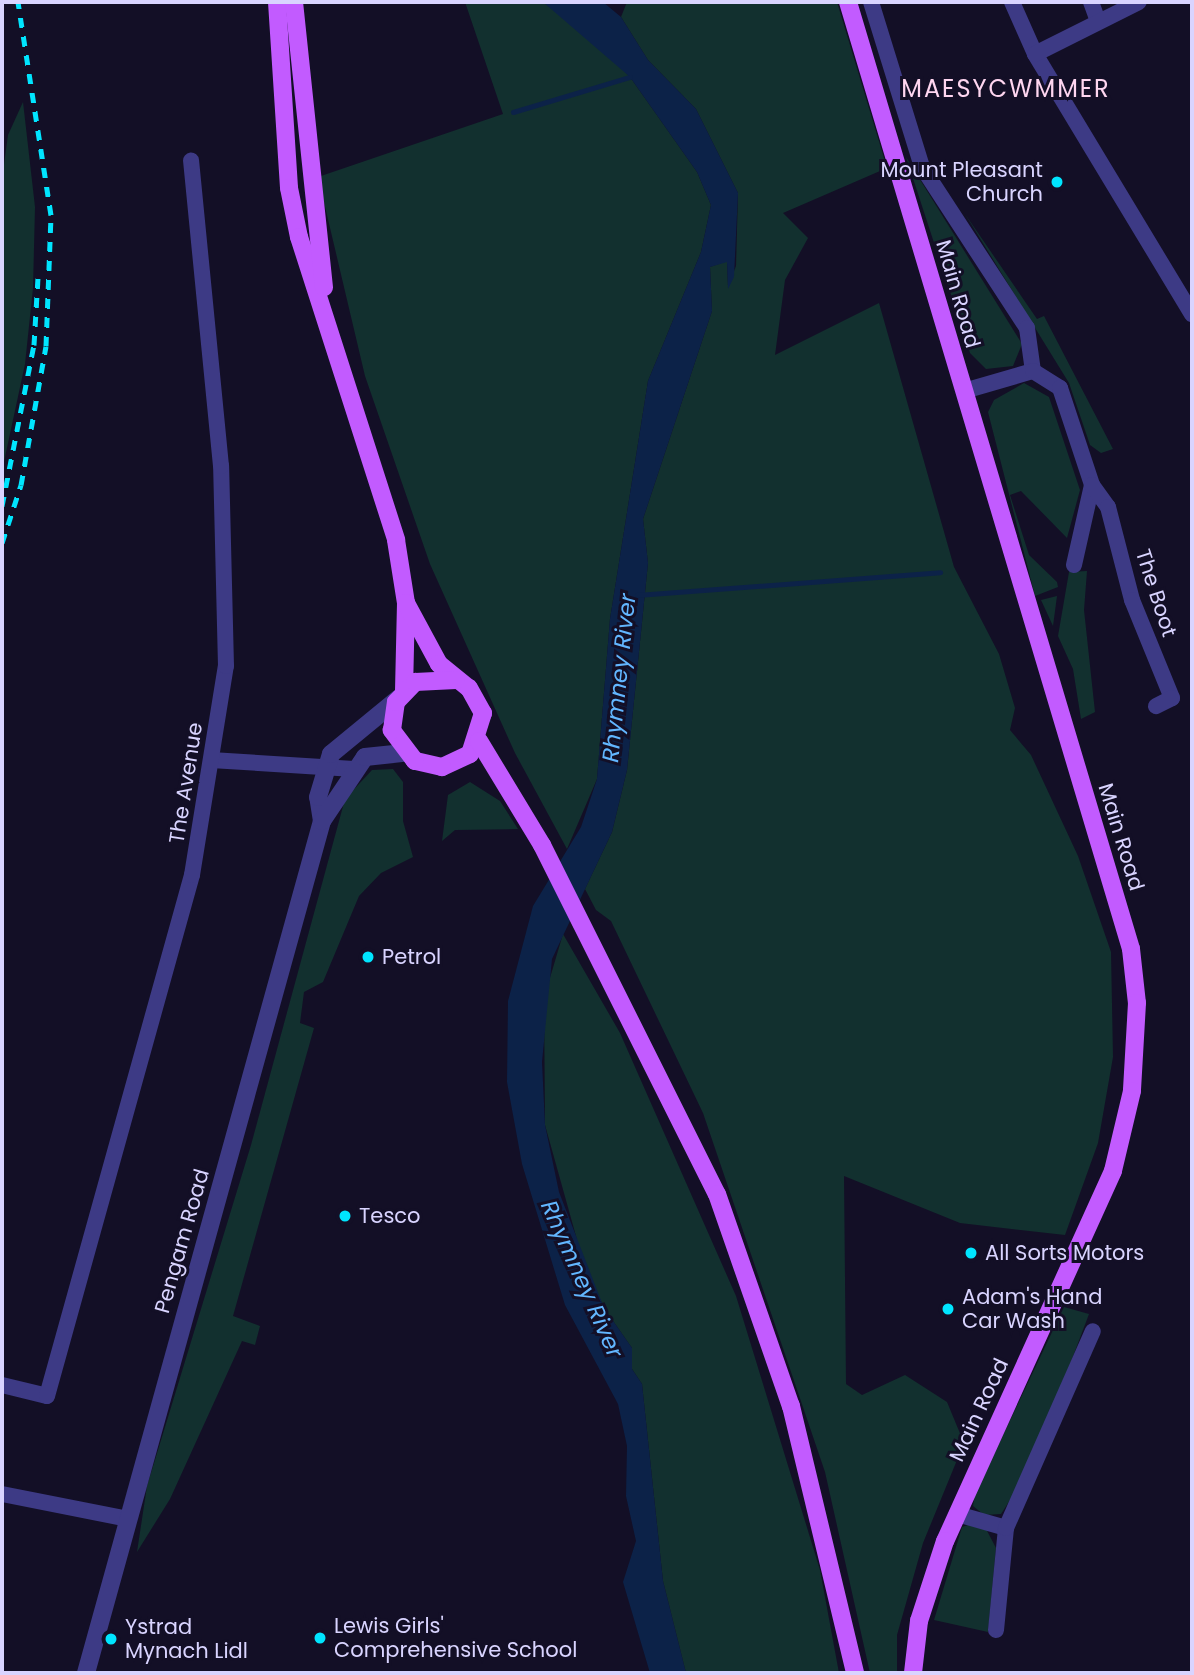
<!DOCTYPE html>
<html>
<head>
<meta charset="utf-8">
<style>
	body { margin:0 }
	#map { position:relative; width:1194px; height:1675px; overflow:hidden; background:#130f26; font-family:Poppins,sans-serif }
	div>[style] { position:absolute }
	[style*='--x'] { left:calc(var(--x)*1px); top:calc(var(--y)*1px); width:calc(var(--w)*1px); rotate:calc(var(--a)*1deg) }
	.green>* { inset:0; background:#12302f }
	.water>* { inset:0; background:#0c2248 }
	.stream>* { height:5px; margin:-2.5px; padding:0 2.5px; transform-origin:2.5px; border-radius:2.5px; background:#0c2248 }
	.minor>* { height:16px; margin:-8px; padding:0 8px; transform-origin:8px; border-radius:8px; background:#3d3a85 }
	.tertiary>* { height:18px; margin:-9px; padding:0 9px; transform-origin:9px; border-radius:9px; background:#3d3a85 }
	.primary>* { height:18px; margin:-9px; padding:0 9px; transform-origin:9px; border-radius:9px; background:#c25bff }
	.rail>* { height:5px; margin-top:-2.5px; transform-origin:0; background:repeating-linear-gradient(90deg,#00e5ff 0 10px,transparent 0 19px) }
	.dots>* { width:19px; height:19px; translate:-50% -50%; box-sizing:border-box; border:4px solid #130f26; border-radius:50% }
	span { translate:-50% -50%; white-space:nowrap; text-align:center; line-height:1.15; -webkit-text-stroke:6px #130f26; paint-order:stroke }
	.poi-label { font-size:21px; color:#d9d4ff }
	.right { translate:-100% -50%; text-align:right }
	.left { translate:0 -50%; text-align:left }
	.street-label { font-size:21px; color:#d9d4ff }
	.water-label { font-size:23px; color:#62b6ff; font-style:italic }
	.quarter-label { font-size:24px; color:#ffd6f0; letter-spacing:2px }
	.frame { position:absolute; inset:0; border:4px solid #d9d4ff; pointer-events:none }
</style>
</head>
<body>
<div id="map">
	<div class="green">
		<div style="clip-path:polygon(465px 2px,543px 2px,589px 37px,630px 77px,697px 172px,711px 205px,701px 252px,648px 381px,610px 619px,597px 779px,567px 849px,515px 753px,430px 564px,365px 376px,318px 177px,503px 114px)"></div>
		<div style="clip-path:polygon(627px 2px,837px 2px,887px 168px,783px 213px,808px 238px,785px 280px,775px 355px,879px 303px,954px 567px,999px 654px,1015px 708px,1010px 730px,1031px 755px,1078px 856px,1111px 952px,1113px 1057px,1098px 1143px,1065px 1235px,960px 1223px,844px 1176px,846px 1384px,862px 1395px,905px 1375px,947px 1402px,964px 1443px,923px 1543px,897px 1635px,897px 1673px,870px 1673px,825px 1472px,703px 1113px,611px 921px,596px 910px,585px 889px,612px 832px,627px 770px,648px 563px,643px 519px,712px 311px,710px 267px,727px 261px,728px 286px,736px 266px,738px 193px,696px 109px,648px 60px,621px 17px)"></div>
		<div style="clip-path:polygon(23px 102px,35px 207px,33px 288px,25px 364px,2px 471px,2px 179px,8px 135px)"></div>
		<div style="clip-path:polygon(906px 157px,1022px 344px,1013px 366px,986px 369px,970px 353px)"></div>
		<div style="clip-path:polygon(965px 214px,1037px 319px,1044px 316px,1113px 449px,1101px 453px,1090px 445px,1069px 383px)"></div>
		<div style="clip-path:polygon(1024px 383px,1049px 397px,1080px 490px,1067px 538px,1021px 491px,1010px 495px,1029px 555px,1057px 582px,1058px 587px,1035px 596px,988px 412px,994px 400px)"></div>
		<div style="clip-path:polygon(1087px 571px,1084px 610px,1095px 712px,1081px 719px,1073px 669px,1058px 636px,1069px 572px)"></div>
		<div style="clip-path:polygon(1057px 596px,1053px 626px,1041px 600px)"></div>
		<div style="clip-path:polygon(393px 769px,403px 782px,403px 821px,413px 857px,381px 873px,359px 896px,323px 982px,304px 992px,300px 1023px,314px 1028px,233px 1316px,260px 1326px,255px 1345px,242px 1341px,170px 1499px,137px 1552px,147px 1486px,251px 1145px,345px 799px,372px 770px)"></div>
		<div style="clip-path:polygon(470px 782px,500px 801px,518px 829px,455px 830px,442px 841px,448px 795px)"></div>
		<div style="clip-path:polygon(563px 934px,620px 1033px,736px 1296px,820px 1570px,839px 1673px,686px 1673px,663px 1581px,642px 1384px,632px 1369px,632px 1348px,604px 1308px,581px 1254px,545px 1125px,544px 998px)"></div>
		<div style="clip-path:polygon(1064px 1307px,1089px 1314px,1072px 1359px,1016px 1491px,1001px 1514px,984px 1515px,973px 1506px,975px 1494px)"></div>
		<div style="clip-path:polygon(971px 1524px,985px 1527px,996px 1548px,988px 1632px,934px 1620px,962px 1527px)"></div>
	</div>
	<div class="water">
		<div style="clip-path:polygon(543px 2px,603px 2px,621px 17px,648px 60px,696px 109px,738px 193px,734px 277px,728px 289px,727px 262px,710px 267px,712px 311px,643px 519px,648px 563px,627px 770px,612px 832px,552px 959px,542px 1062px,545px 1125px,559px 1192px,604px 1308px,632px 1348px,632px 1369px,642px 1384px,663px 1581px,686px 1673px,650px 1673px,623px 1582px,636px 1541px,626px 1496px,627px 1446px,618px 1404px,565px 1305px,522px 1164px,507px 1082px,508px 1001px,533px 906px,581px 827px,597px 779px,610px 619px,648px 381px,701px 252px,711px 205px,697px 172px,630px 77px)"></div>
	</div>
	<div class="stream">
		<div style="--x:513;--y:112;--w:122;--a:-16.7"></div>
		<div style="--x:637;--y:595;--w:304;--a:-4.3"></div>
	</div>
	<div class="minor">
		<div style="--x:871;--y:2;--w:173;--a:72.8"></div>
		<div style="--x:922;--y:167;--w:192;--a:56.9"></div>
		<div style="--x:1027;--y:328;--w:43;--a:82.1"></div>
		<div style="--x:1012;--y:2;--w:57;--a:66.1"></div>
		<div style="--x:1035;--y:54;--w:304;--a:58.9"></div>
		<div style="--x:1091;--y:2;--w:20;--a:70"></div>
		<div style="--x:1035;--y:54;--w:116;--a:-26.6"></div>
		<div style="--x:964;--y:391;--w:72;--a:-16.2"></div>
		<div style="--x:1033;--y:371;--w:32;--a:32"></div>
		<div style="--x:1060;--y:388;--w:102;--a:71.7"></div>
		<div style="--x:1092;--y:485;--w:82;--a:102.7"></div>
		<div style="--x:1092;--y:485;--w:27;--a:54"></div>
		<div style="--x:1108;--y:507;--w:96;--a:75.5"></div>
		<div style="--x:1132;--y:600;--w:106;--a:67.8"></div>
		<div style="--x:1172;--y:698;--w:18;--a:153"></div>
		<div style="--x:211;--y:760;--w:143;--a:3.6"></div>
		<div style="--x:2;--y:1385;--w:46;--a:13.7"></div>
		<div style="--x:47;--y:1396;--w:541;--a:-74.45"></div>
		<div style="--x:192;--y:875;--w:212;--a:-80.8"></div>
		<div style="--x:226;--y:666;--w:200;--a:-91.4"></div>
		<div style="--x:221;--y:466;--w:307;--a:-95.6"></div>
		<div style="--x:2;--y:1494;--w:128;--a:11.2"></div>
		<div style="--x:957;--y:1514;--w:51;--a:15.9"></div>
		<div style="--x:996;--y:1630;--w:102;--a:-84.4"></div>
		<div style="--x:1006;--y:1528;--w:215;--a:-66.2"></div>
	</div>
	<div class="tertiary">
		<div style="--x:322;--y:821;--w:24;--a:-99"></div>
		<div style="--x:318;--y:797;--w:45;--a:-73.2"></div>
		<div style="--x:331;--y:754;--w:87;--a:-39.4"></div>
		<div style="--x:86;--y:1673;--w:884;--a:-74.52"></div>
		<div style="--x:322;--y:821;--w:77;--a:-56.1"></div>
		<div style="--x:365;--y:757;--w:39;--a:-6"></div>
	</div>
	<div class="primary">
		<div style="--x:277;--y:2;--w:186;--a:86.3"></div>
		<div style="--x:289;--y:188;--w:50;--a:78.5"></div>
		<div style="--x:299;--y:237;--w:318;--a:72.2"></div>
		<div style="--x:396;--y:540;--w:64;--a:81"></div>
		<div style="--x:406;--y:603;--w:87;--a:91.3"></div>
		<div style="--x:294;--y:2;--w:287;--a:84"></div>
		<div style="--x:848;--y:2;--w:988;--a:73.36"></div>
		<div style="--x:1131;--y:949;--w:54;--a:83.7"></div>
		<div style="--x:1137;--y:1003;--w:88;--a:93.3"></div>
		<div style="--x:1132;--y:1091;--w:82;--a:103.4"></div>
		<div style="--x:1113;--y:1171;--w:406;--a:114.4"></div>
		<div style="--x:945;--y:1541;--w:84;--a:108"></div>
		<div style="--x:919;--y:1621;--w:52;--a:96.6"></div>
		<div style="--x:406;--y:603;--w:69;--a:61.6"></div>
		<div style="--x:439;--y:664;--w:38;--a:39"></div>
		<div style="--x:469;--y:688;--w:29;--a:61"></div>
		<div style="--x:483;--y:713;--w:43;--a:107.6"></div>
		<div style="--x:470;--y:754;--w:31;--a:155"></div>
		<div style="--x:442;--y:767;--w:28;--a:-167"></div>
		<div style="--x:415;--y:761;--w:39;--a:-127"></div>
		<div style="--x:392;--y:730;--w:28;--a:-82"></div>
		<div style="--x:396;--y:702;--w:28;--a:-46"></div>
		<div style="--x:415;--y:682;--w:41;--a:-2.8"></div>
		<div style="--x:479;--y:741;--w:122;--a:58.8"></div>
		<div style="--x:542;--y:845;--w:390;--a:63.4"></div>
		<div style="--x:717;--y:1194;--w:225;--a:70.8"></div>
		<div style="--x:791;--y:1406;--w:275;--a:76.5"></div>
	</div>
	<div class="rail">
		<div style="--x:2;--y:506;--w:164;--a:-78.8"></div>
		<div style="--x:34;--y:345;--w:67;--a:-86.6"></div>
		<div style="--x:2;--y:543;--w:61;--a:-71.9"></div>
		<div style="--x:21;--y:485;--w:141;--a:-79.8"></div>
		<div style="--x:46;--y:346;--w:131;--a:-87.8"></div>
		<div style="--x:51;--y:215;--w:216;--a:-98.8"></div>
	</div>
	<div class="dots">
		<div style="left:1057px;top:182px;background:#00e5ff"></div>
		<div style="left:368px;top:957px;background:#00e5ff"></div>
		<div style="left:345px;top:1216px;background:#00e5ff"></div>
		<div style="left:971px;top:1253px;background:#00e5ff"></div>
		<div style="left:948px;top:1309px;background:#00e5ff"></div>
		<div style="left:320px;top:1638px;background:#00e5ff"></div>
		<div style="left:111px;top:1639px;background:#00e5ff"></div>
	</div>
	<div class="poi-label">
		<span class="right" style="left:1043px;top:182px">Mount Pleasant<br>Church</span>
		<span class="left" style="left:382px;top:957px">Petrol</span>
		<span class="left" style="left:359px;top:1216px">Tesco</span>
		<span class="left" style="left:985px;top:1253px">All Sorts Motors</span>
		<span class="left" style="left:962px;top:1309px">Adam's Hand<br>Car Wash</span>
		<span class="left" style="left:334px;top:1638px">Lewis Girls'<br>Comprehensive School</span>
		<span class="left" style="left:125px;top:1639px">Ystrad<br>Mynach Lidl</span>
	</div>
	<div class="street-label">
		<span style="left:958px;top:294px;rotate:74deg">Main Road</span>
		<span style="left:1156px;top:593px;rotate:72deg">The Boot</span>
		<span style="left:186px;top:783px;rotate:-81deg">The Avenue</span>
		<span style="left:1121px;top:837px;rotate:73deg">Main Road</span>
		<span style="left:182px;top:1241px;rotate:-74deg">Pengam Road</span>
		<span style="left:979px;top:1410px;rotate:-65deg">Main Road</span>
	</div>
	<div class="water-label">
		<span style="left:619px;top:678px;rotate:-84deg">Rhymney River</span>
		<span style="left:582px;top:1279px;rotate:66deg">Rhymney River</span>
	</div>
	<div class="quarter-label">
		<span style="left:1006px;top:89px">MAESYCWMMER</span>
	</div>
	<div class="frame"></div>
</div>
</body>
</html>
